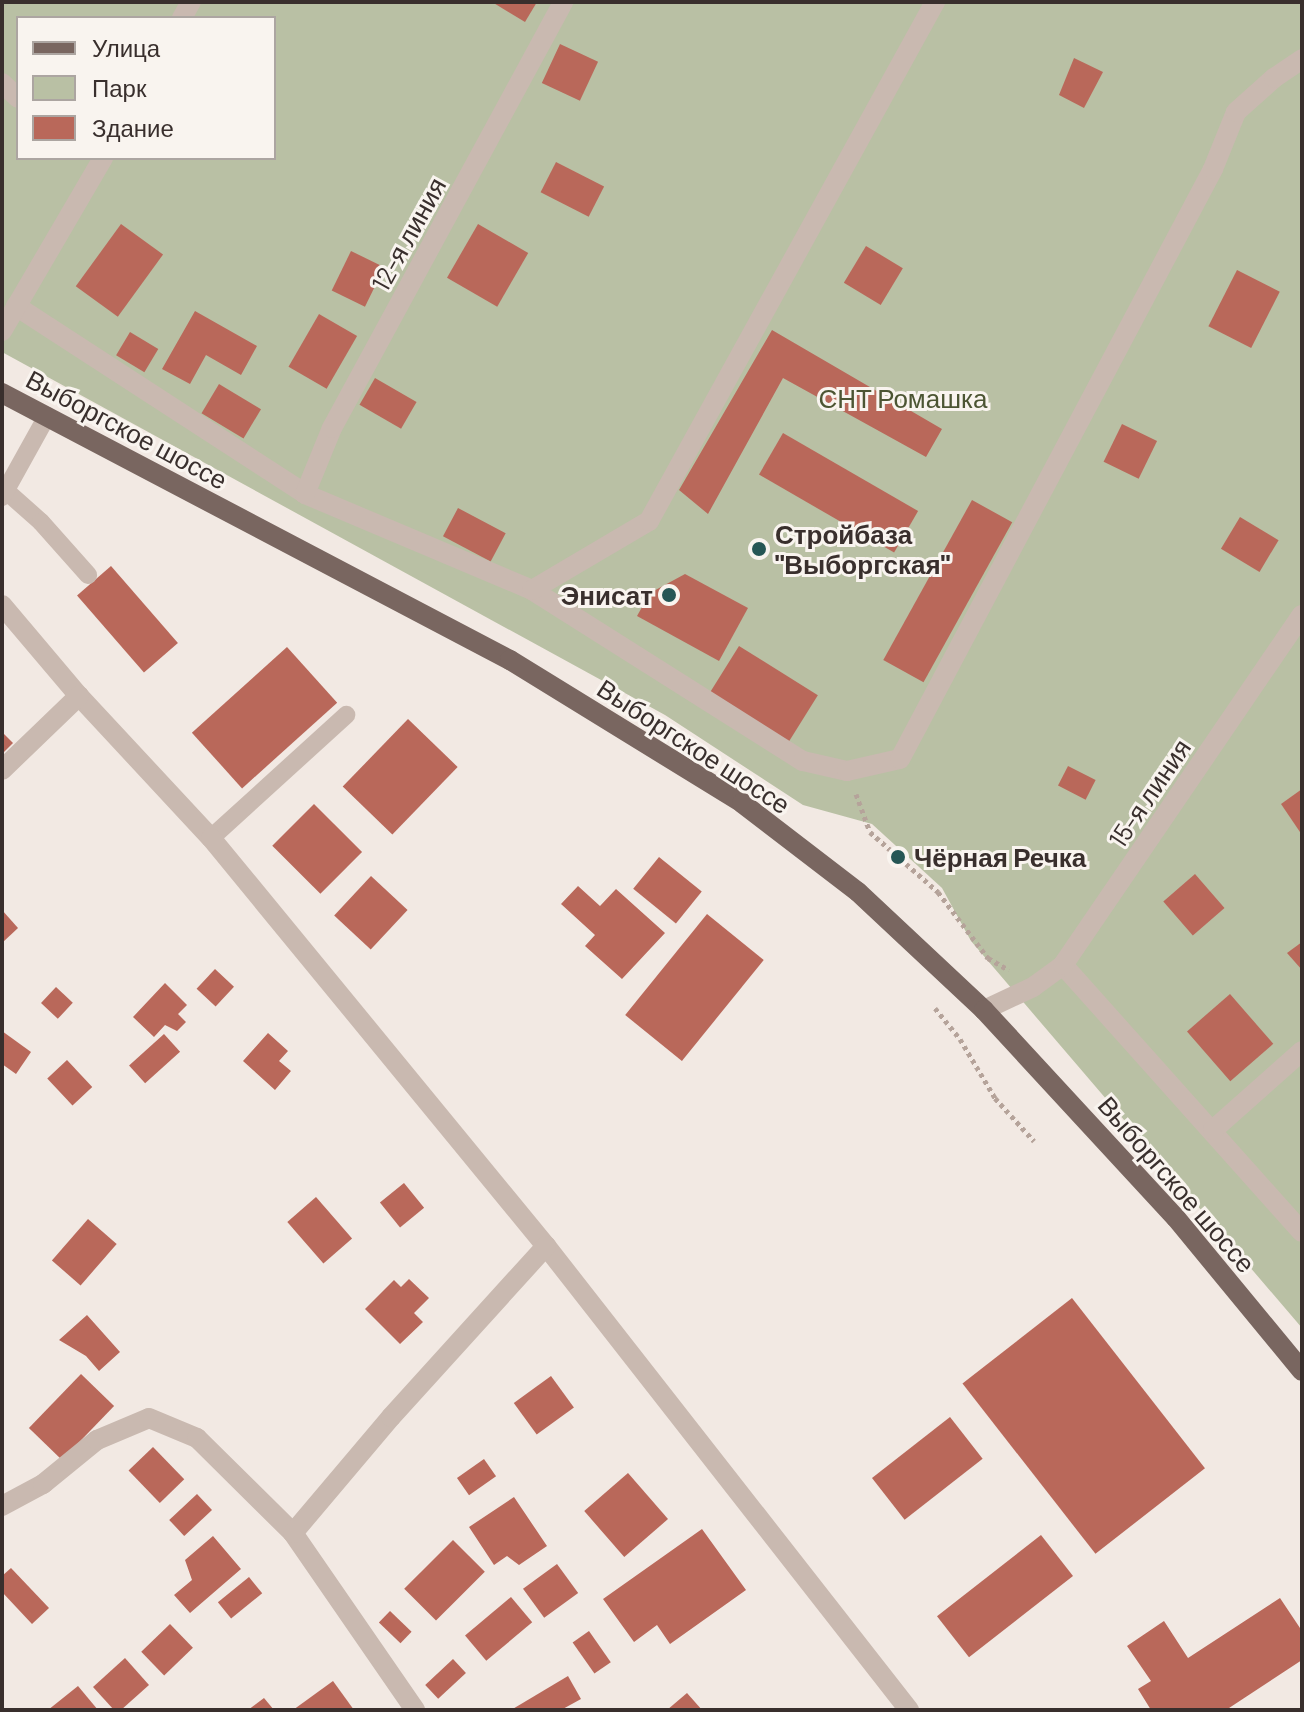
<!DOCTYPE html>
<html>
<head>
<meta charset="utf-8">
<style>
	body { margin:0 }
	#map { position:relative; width:1304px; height:1712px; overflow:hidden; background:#f2e9e3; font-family:Barlow,sans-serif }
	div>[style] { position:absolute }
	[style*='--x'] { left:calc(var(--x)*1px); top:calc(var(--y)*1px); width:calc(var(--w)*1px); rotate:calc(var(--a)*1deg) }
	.green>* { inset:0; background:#b9c0a4 }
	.building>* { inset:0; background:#b9685a; transform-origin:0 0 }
	.path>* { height:5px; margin-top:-2.5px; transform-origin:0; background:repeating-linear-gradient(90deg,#b5a39a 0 4px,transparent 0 8px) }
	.lane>* { height:18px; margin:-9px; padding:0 9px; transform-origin:9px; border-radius:9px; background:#c9b9b0 }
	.street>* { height:20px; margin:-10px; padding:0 10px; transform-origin:10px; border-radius:10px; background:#c9b9b0 }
	.primary>* { height:20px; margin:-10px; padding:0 10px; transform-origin:10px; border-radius:10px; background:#796660 }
	.dots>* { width:22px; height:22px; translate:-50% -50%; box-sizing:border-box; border:4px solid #f9f4ef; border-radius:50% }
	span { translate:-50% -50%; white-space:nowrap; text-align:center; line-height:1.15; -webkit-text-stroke:6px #f9f4ef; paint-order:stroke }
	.street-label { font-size:26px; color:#392f2d }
	.park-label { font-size:26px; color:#4c5533 }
	.poi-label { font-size:26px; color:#392f2d; font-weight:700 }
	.left { translate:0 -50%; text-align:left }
	.right { translate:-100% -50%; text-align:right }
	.frame { position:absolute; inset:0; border:4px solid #392f2d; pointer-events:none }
	.legend { position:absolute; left:16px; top:16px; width:260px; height:144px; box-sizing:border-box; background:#f9f4ef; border:2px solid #aca5a1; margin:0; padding:10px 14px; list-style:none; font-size:24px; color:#392f2d }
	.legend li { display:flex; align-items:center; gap:16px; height:40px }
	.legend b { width:40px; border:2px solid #aca5a1 }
</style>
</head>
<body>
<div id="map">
	<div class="green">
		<div style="clip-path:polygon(evenodd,2px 2px,1302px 2px,1302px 1328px,971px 941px,942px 888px,872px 824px,803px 805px,665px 715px,2px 352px,2px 2px,18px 18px,274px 18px,274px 158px,18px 158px,18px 18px)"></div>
	</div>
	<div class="building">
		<div style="clip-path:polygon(492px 2px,537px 2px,525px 22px)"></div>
		<div style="left:560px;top:44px;width:42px;height:43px;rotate:25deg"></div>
		<div style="clip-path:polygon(1074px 58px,1103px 72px,1084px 108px,1059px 95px)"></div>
		<div style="left:556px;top:162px;width:54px;height:34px;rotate:27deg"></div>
		<div style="left:121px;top:224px;width:52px;height:77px;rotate:36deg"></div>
		<div style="left:478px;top:224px;width:58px;height:62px;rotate:30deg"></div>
		<div style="left:866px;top:246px;width:43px;height:43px;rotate:31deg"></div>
		<div style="left:351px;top:251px;width:37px;height:44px;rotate:26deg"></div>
		<div style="left:1237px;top:270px;width:48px;height:63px;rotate:27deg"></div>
		<div style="clip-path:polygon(195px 311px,257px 346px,241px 375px,206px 355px,190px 384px,162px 369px)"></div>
		<div style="left:319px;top:314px;width:44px;height:61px;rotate:30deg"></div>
		<div style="clip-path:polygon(772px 330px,942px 429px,926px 457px,783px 378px,708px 514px,679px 490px)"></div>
		<div style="left:130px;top:332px;width:33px;height:27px;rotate:31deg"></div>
		<div style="left:375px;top:378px;width:48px;height:31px;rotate:30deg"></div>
		<div style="left:219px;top:384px;width:49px;height:34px;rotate:31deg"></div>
		<div style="left:1122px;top:424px;width:39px;height:42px;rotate:26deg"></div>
		<div style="left:783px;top:433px;width:156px;height:48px;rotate:30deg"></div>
		<div style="left:972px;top:500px;width:46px;height:183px;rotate:29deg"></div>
		<div style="left:458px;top:508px;width:54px;height:32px;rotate:28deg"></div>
		<div style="left:1240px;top:517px;width:45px;height:37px;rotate:31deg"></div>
		<div style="left:111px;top:566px;width:102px;height:45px;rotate:49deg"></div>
		<div style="clip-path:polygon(685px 574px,748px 608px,719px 661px,637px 616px,650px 593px)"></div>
		<div style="left:739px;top:646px;width:93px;height:56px;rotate:32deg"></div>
		<div style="left:287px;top:647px;width:75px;height:128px;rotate:48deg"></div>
		<div style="left:408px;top:719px;width:69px;height:94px;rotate:44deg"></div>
		<div style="clip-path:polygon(2px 732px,13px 743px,2px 754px)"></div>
		<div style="left:1068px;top:766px;width:31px;height:22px;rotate:27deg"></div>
		<div style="clip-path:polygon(1302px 789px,1302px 835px,1281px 804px)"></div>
		<div style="left:314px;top:804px;width:68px;height:59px;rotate:45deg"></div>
		<div style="left:659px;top:857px;width:55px;height:41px;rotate:39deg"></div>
		<div style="left:1195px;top:874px;width:45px;height:42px;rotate:49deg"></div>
		<div style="left:371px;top:876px;width:50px;height:54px;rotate:43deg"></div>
		<div style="clip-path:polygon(578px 886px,600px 906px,616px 889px,665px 933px,622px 979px,585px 946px,595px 935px,561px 904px)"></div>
		<div style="clip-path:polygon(2px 910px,18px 928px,2px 943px)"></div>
		<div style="left:707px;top:914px;width:73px;height:130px;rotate:39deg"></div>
		<div style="clip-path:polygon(1302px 942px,1302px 970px,1287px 953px)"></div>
		<div style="left:215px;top:969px;width:26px;height:27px;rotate:43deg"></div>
		<div style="clip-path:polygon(165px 983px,187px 1005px,178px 1014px,186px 1022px,177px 1031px,165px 1025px,154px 1037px,133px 1017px)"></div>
		<div style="left:56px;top:987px;width:23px;height:22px;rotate:43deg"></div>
		<div style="left:1230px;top:994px;width:66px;height:57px;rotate:49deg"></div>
		<div style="clip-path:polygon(2px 1031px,31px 1052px,16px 1074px,2px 1064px)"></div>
		<div style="clip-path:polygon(268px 1033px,288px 1051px,279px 1061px,291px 1071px,275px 1090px,243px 1061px)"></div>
		<div style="left:164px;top:1034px;width:24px;height:47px;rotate:48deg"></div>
		<div style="left:67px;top:1060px;width:37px;height:27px;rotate:47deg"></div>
		<div style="left:404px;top:1183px;width:32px;height:31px;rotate:51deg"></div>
		<div style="left:316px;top:1197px;width:55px;height:38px;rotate:49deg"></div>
		<div style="left:88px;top:1219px;width:38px;height:55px;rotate:41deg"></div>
		<div style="clip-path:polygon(409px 1279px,429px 1298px,414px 1313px,423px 1322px,400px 1344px,365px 1309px,394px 1280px,401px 1287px)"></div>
		<div style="left:1072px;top:1298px;width:216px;height:139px;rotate:52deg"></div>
		<div style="clip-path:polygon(87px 1315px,120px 1352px,99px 1371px,86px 1356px,59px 1340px)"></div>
		<div style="left:81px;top:1374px;width:46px;height:75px;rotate:44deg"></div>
		<div style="left:551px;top:1376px;width:39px;height:46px;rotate:54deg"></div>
		<div style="left:950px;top:1417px;width:53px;height:99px;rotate:52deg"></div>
		<div style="left:153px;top:1447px;width:45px;height:34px;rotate:46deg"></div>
		<div style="left:484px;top:1459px;width:21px;height:33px;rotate:55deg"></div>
		<div style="left:628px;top:1473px;width:61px;height:58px;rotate:49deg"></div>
		<div style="left:197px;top:1494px;width:22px;height:38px;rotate:47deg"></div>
		<div style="clip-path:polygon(514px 1497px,547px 1546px,519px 1565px,507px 1556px,494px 1565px,469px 1527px)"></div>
		<div style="clip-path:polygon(702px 1529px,746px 1590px,670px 1644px,657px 1625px,634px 1642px,603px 1599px)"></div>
		<div style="left:1041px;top:1535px;width:52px;height:132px;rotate:52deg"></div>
		<div style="clip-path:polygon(213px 1536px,241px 1569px,190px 1613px,174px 1595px,192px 1580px,185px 1560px)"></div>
		<div style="left:453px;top:1540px;width:45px;height:69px;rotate:45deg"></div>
		<div style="left:557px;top:1564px;width:36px;height:42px;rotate:54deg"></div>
		<div style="clip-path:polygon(11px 1568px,49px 1608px,32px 1624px,2px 1592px,2px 1576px)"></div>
		<div style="left:249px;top:1577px;width:21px;height:40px;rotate:51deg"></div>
		<div style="left:511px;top:1597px;width:33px;height:60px;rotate:50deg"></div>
		<div style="clip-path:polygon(1280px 1598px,1302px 1631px,1302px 1660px,1226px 1710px,1151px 1710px,1138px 1689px,1151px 1681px,1127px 1646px,1164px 1621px,1188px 1658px)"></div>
		<div style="left:390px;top:1611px;width:30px;height:16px;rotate:44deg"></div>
		<div style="left:170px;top:1624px;width:33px;height:40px;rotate:46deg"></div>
		<div style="left:589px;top:1631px;width:38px;height:20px;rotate:55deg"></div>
		<div style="clip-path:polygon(125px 1658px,149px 1685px,121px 1710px,114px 1710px,93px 1687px)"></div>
		<div style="left:453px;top:1659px;width:19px;height:38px;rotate:47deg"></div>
		<div style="clip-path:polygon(568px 1676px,581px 1699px,561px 1710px,511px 1710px)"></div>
		<div style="clip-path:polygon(333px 1681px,354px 1710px,293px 1710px)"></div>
		<div style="clip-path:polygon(78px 1686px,98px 1710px,48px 1710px)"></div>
		<div style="clip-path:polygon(687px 1693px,702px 1710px,667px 1710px)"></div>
		<div style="clip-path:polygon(264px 1698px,274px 1710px,248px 1710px)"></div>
	</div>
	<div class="path">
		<div style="--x:856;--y:794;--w:40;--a:69.8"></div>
		<div style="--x:870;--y:832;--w:91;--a:41.4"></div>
		<div style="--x:938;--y:892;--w:83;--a:52.9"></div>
		<div style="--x:988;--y:958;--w:24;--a:30"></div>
		<div style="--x:935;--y:1008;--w:40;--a:51"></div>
		<div style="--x:960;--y:1039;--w:69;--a:59.3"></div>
		<div style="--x:995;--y:1098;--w:58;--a:47.8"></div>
	</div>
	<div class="lane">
		<div style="--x:5;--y:490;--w:48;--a:41.6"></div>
		<div style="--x:41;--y:522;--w:71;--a:48.4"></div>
		<div style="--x:2;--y:497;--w:93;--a:-60.9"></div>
		<div style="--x:211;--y:838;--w:183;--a:-42.3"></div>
	</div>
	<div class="street">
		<div style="--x:182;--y:18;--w:18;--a:-61"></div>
		<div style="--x:2;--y:83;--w:22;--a:43"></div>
		<div style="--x:16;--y:306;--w:345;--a:33"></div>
		<div style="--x:305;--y:494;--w:246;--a:22.9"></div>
		<div style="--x:532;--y:590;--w:320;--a:32.3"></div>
		<div style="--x:803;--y:761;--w:45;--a:12.8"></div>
		<div style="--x:847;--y:771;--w:54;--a:-12.8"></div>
		<div style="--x:900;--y:759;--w:668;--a:-62.05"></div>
		<div style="--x:1213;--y:169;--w:61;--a:-68"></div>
		<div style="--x:1236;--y:112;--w:51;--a:-41.8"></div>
		<div style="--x:1274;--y:78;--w:34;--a:-34"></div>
		<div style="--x:2;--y:331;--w:200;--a:-59.7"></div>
		<div style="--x:305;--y:494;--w:71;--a:-67.8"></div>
		<div style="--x:332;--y:428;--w:485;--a:-61.5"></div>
		<div style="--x:532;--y:590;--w:136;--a:-30.5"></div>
		<div style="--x:649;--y:521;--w:593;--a:-61.14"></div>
		<div style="--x:2;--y:605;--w:119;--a:49.8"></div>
		<div style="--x:79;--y:696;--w:194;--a:47.1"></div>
		<div style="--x:211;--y:838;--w:528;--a:50.61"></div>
		<div style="--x:546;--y:1246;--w:589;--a:51.96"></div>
		<div style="--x:2;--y:770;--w:107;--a:-43.9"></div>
		<div style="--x:1063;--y:965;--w:358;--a:48.2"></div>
		<div style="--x:984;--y:1010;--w:54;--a:-25.1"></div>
		<div style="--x:1033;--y:987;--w:37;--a:-36"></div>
		<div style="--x:1063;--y:965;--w:424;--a:-55.7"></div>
		<div style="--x:1213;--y:1130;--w:119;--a:-41.6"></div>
		<div style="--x:2;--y:1506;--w:47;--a:-28.2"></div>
		<div style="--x:43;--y:1484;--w:70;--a:-39.2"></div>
		<div style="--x:97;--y:1440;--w:56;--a:-22.9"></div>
		<div style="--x:149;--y:1418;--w:52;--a:22.6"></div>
		<div style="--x:197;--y:1438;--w:135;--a:44.7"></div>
		<div style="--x:293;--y:1533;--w:215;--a:55.4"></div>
		<div style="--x:293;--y:1533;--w:152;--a:-49.8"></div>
		<div style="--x:391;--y:1417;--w:231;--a:-47.8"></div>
	</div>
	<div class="primary">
		<div style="--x:2;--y:393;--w:574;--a:27.73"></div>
		<div style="--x:510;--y:660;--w:273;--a:31.6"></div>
		<div style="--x:742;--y:803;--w:146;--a:37.5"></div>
		<div style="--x:858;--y:892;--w:173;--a:43.1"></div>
		<div style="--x:984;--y:1010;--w:283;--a:47.3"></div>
		<div style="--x:1176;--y:1218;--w:198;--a:50.5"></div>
	</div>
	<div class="dots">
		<div style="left:759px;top:549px;background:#265655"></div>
		<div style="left:669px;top:595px;background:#265655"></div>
		<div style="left:898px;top:857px;background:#265655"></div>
	</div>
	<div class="street-label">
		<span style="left:408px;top:234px;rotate:-61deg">12-я линия</span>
		<span style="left:127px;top:429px;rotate:28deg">Выборгское шоссе</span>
		<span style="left:694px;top:746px;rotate:33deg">Выборгское шоссе</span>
		<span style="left:1149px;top:793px;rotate:-56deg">15-я линия</span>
		<span style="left:1177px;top:1184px;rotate:49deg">Выборгское шоссе</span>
	</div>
	<div class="park-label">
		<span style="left:903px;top:398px">СНТ Ромашка</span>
	</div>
	<div class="poi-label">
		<span class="left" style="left:775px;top:549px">Стройбаза<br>"Выборгская"</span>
		<span class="right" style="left:653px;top:595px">Энисат</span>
		<span class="left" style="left:914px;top:857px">Чёрная Речка</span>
	</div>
	<div class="frame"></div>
	<ul class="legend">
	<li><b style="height:10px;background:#796660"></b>Улица</li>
	<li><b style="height:22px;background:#b9c0a4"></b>Парк</li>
	<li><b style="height:22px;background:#b9685a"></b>Здание</li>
	</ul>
</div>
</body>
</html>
